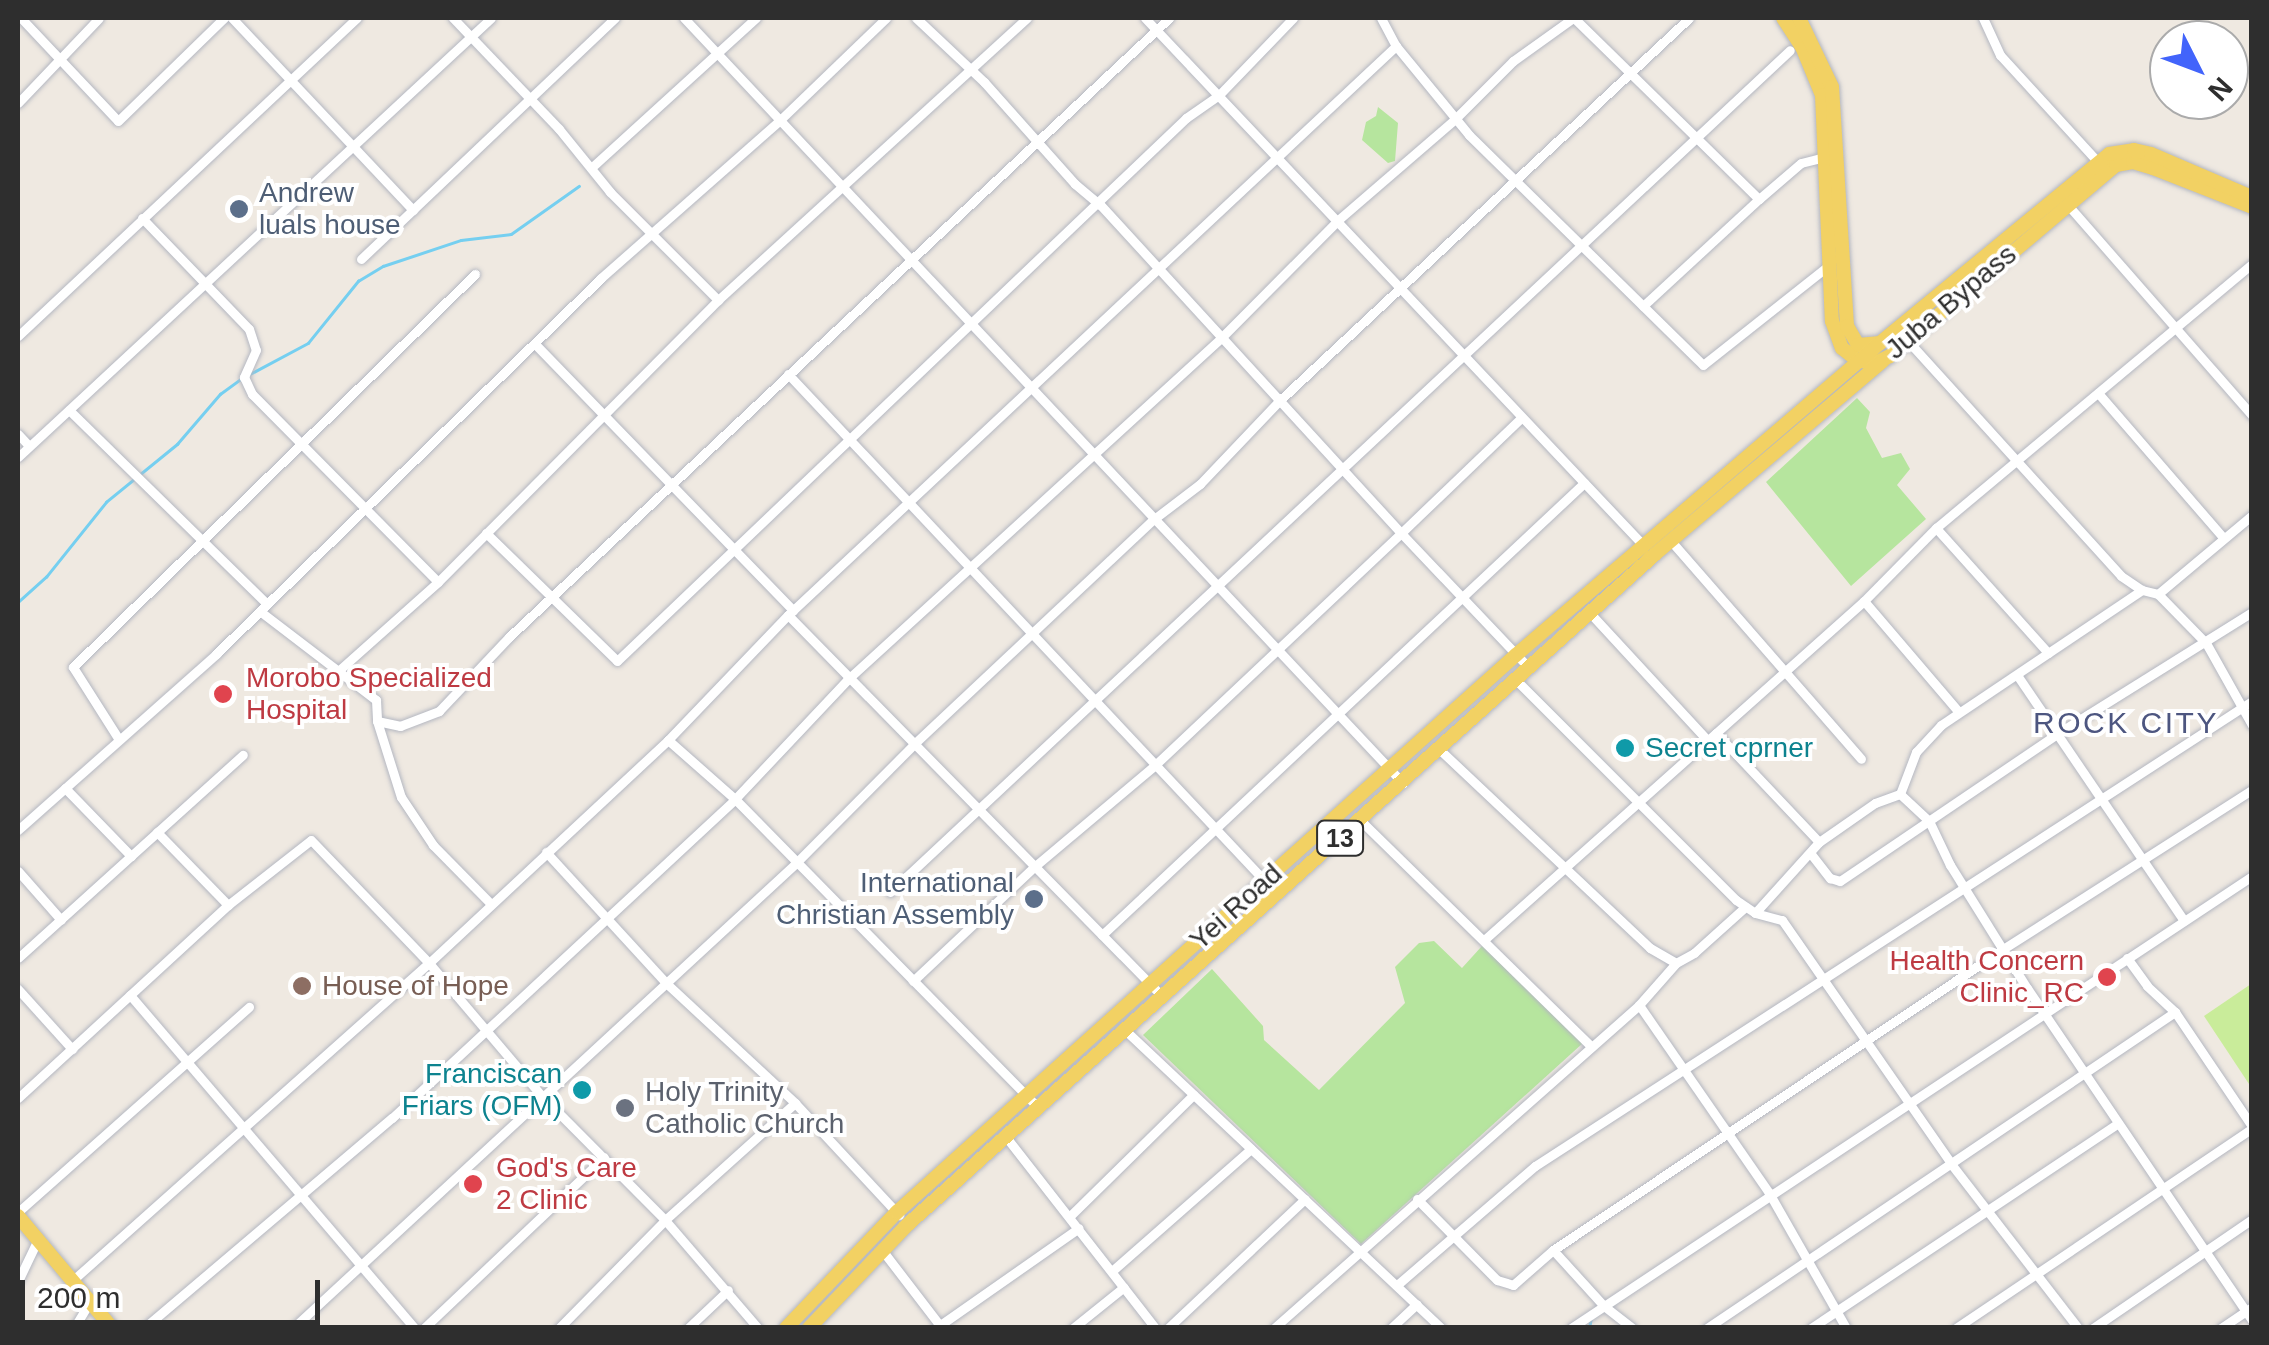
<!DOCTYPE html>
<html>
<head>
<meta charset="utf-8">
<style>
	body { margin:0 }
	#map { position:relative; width:2269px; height:1345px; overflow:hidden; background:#efe9e1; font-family:Arial,sans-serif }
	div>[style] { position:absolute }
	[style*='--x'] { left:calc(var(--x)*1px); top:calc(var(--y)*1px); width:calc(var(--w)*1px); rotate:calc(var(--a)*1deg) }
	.green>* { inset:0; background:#b6e59e }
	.pitch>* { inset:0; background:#c9ec9a }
	.stream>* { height:2.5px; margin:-1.25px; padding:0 1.25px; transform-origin:1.25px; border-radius:1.25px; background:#75cff0 }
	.roads { filter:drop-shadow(0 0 2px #b4b7c1) drop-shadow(0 0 2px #b4b7c1) }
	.street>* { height:9px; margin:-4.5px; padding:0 4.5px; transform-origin:4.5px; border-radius:4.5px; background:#fff }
	.primary>* { height:14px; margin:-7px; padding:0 7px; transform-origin:7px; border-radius:7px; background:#f2d163 }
	.dots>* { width:28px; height:28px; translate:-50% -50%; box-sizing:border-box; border:5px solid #fff; border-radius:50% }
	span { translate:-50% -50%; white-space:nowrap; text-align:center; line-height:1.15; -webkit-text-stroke:8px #fff; paint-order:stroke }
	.shield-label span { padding:2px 8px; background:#fff; border:2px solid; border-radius:8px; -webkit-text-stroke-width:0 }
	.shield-label { font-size:25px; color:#2e2e2e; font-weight:700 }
	.service-label { font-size:28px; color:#4e5e75 }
	.left { translate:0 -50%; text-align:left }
	.right { translate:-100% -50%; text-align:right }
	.street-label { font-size:28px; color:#2e2e2e }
	.health-label { font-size:28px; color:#be3a42 }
	.culture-label { font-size:28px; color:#0d838f }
	.education-label { font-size:28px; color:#785e54 }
	.worship-label { font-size:28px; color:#5b616d }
	.neighbourhood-label { font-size:30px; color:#4d5680; letter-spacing:2.5px }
	.frame { position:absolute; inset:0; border:20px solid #2e2e2e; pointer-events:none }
	.north { position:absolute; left:2149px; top:20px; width:100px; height:100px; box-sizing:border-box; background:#fff; border:2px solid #ababab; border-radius:50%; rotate:132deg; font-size:28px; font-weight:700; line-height:40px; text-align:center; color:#2e2e2e }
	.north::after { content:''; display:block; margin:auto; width:35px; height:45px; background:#4264fb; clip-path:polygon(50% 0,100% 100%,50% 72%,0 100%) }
	.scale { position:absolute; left:20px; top:1280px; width:300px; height:45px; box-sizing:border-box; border:5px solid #2e2e2e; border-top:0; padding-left:12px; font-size:30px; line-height:35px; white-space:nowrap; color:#2e2e2e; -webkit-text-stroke:8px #fff; paint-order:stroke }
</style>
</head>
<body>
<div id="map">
	<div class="green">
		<div style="clip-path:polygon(1378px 107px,1398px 123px,1395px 161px,1388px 163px,1362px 140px,1366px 122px,1376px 116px)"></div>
		<div style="clip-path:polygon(1857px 398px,1870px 412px,1866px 428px,1882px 458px,1901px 453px,1910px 469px,1897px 485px,1926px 519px,1851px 586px,1766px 482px)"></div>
		<div style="clip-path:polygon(1434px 941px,1462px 968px,1482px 946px,1583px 1043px,1361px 1244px,1143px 1035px,1212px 969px,1263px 1026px,1264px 1040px,1319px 1090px,1405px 1003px,1395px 967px,1419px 943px)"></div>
	</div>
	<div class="pitch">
		<div style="clip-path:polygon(2251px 984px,2251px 1087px,2204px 1016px)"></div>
	</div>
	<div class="stream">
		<div style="--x:248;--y:375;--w:68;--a:-28.1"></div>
		<div style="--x:308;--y:343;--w:80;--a:-51.1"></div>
		<div style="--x:358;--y:281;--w:29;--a:-31"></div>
		<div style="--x:383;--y:266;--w:82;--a:-18.4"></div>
		<div style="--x:461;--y:240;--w:50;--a:-6.8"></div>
		<div style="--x:511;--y:234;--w:83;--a:-35.2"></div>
		<div style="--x:18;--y:602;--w:38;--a:-42"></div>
		<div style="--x:46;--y:577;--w:96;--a:-51.3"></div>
		<div style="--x:106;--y:502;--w:92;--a:-39.2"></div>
		<div style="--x:177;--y:444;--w:66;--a:-49.3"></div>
		<div style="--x:220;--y:394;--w:26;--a:-36"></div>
		<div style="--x:1589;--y:1328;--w:10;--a:-79"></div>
	</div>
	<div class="roads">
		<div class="street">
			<div style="--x:21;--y:18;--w:141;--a:46.7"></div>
			<div style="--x:118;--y:121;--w:148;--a:-44.2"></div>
			<div style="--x:232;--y:18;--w:264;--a:46.7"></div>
			<div style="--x:453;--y:18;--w:153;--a:46.3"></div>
			<div style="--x:559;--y:129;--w:81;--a:51"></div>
			<div style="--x:610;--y:192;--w:153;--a:45"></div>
			<div style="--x:684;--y:18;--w:1050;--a:46.78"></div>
			<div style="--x:1145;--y:18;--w:725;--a:46.62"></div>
			<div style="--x:1381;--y:18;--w:32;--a:62"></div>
			<div style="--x:1396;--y:46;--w:115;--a:50.6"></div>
			<div style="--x:1469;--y:135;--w:328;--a:44.5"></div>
			<div style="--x:1703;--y:365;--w:159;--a:-38.4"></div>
			<div style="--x:1574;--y:18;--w:259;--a:44.4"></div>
			<div style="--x:1759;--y:199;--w:55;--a:-40.6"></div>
			<div style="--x:1801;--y:163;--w:25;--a:-14"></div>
			<div style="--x:1983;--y:18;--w:41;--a:65.3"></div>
			<div style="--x:2000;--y:55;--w:144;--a:47.5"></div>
			<div style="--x:18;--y:103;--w:117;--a:-46.4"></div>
			<div style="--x:591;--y:168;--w:223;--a:-42.3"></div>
			<div style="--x:2067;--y:204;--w:281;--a:48.8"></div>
			<div style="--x:142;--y:218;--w:154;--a:46.1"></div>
			<div style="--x:249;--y:329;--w:22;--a:72"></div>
			<div style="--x:256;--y:350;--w:30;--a:114"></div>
			<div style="--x:244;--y:377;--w:19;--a:65"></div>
			<div style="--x:252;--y:394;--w:264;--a:45.3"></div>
			<div style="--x:361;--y:259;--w:350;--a:-43.5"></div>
			<div style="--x:1643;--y:306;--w:158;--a:-42.7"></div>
			<div style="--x:18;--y:336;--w:465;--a:-43.2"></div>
			<div style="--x:1908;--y:341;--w:317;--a:47.8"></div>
			<div style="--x:2121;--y:576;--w:25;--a:34"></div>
			<div style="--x:2142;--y:590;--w:16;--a:14"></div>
			<div style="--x:2158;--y:594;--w:69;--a:45.6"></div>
			<div style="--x:2206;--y:643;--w:94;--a:60.7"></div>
			<div style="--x:535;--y:344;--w:371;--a:45.9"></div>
			<div style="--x:788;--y:374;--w:714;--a:46.76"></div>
			<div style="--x:2098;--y:393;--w:189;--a:49.1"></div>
			<div style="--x:69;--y:410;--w:276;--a:44.4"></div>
			<div style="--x:1521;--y:418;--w:166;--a:136.2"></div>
			<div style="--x:1401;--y:533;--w:186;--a:46.5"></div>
			<div style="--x:18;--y:434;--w:16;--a:47"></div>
			<div style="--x:18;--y:457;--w:645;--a:-42.86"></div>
			<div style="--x:1936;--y:528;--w:168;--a:48.1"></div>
			<div style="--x:486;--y:533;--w:183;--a:44.3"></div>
			<div style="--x:617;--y:661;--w:787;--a:-43.66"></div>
			<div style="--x:1186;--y:118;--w:40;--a:-34.9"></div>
			<div style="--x:1219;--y:95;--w:107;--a:-46.1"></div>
			<div style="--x:1671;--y:541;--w:289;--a:48.9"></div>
			<div style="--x:2158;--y:594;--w:123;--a:-40"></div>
			<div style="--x:1864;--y:601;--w:145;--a:49.5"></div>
			<div style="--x:261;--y:612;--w:145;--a:37.4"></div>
			<div style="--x:376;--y:700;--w:21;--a:87"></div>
			<div style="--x:377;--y:721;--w:80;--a:72.5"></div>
			<div style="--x:401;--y:797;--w:58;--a:56.3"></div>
			<div style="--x:433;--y:845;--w:83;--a:45.5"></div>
			<div style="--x:1590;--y:613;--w:173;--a:47.3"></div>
			<div style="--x:788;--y:615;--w:535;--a:45.53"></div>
			<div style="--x:337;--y:672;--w:135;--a:-41.7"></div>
			<div style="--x:438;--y:582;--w:397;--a:-45.2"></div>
			<div style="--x:718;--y:300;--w:418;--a:-42.4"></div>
			<div style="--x:2017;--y:675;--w:297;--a:55.8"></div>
			<div style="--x:1516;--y:680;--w:311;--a:45"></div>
			<div style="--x:1736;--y:900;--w:23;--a:34"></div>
			<div style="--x:1755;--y:913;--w:28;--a:15"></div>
			<div style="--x:1782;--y:920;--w:298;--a:55.2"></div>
			<div style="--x:1952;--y:1165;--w:206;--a:52.3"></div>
			<div style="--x:377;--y:721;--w:24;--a:12"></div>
			<div style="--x:400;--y:726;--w:42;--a:-21"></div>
			<div style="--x:439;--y:711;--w:102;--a:-46.6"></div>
			<div style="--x:509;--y:637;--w:905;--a:-43.16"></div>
			<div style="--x:1716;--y:733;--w:150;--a:46.6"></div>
			<div style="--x:118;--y:738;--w:84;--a:-122.4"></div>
			<div style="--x:73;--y:667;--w:562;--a:-44.35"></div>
			<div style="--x:668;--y:740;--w:89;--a:41.4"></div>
			<div style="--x:735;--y:799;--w:433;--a:45.5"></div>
			<div style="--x:1440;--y:750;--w:289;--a:43.3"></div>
			<div style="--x:1650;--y:948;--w:30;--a:30"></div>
			<div style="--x:1676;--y:963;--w:21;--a:-29"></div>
			<div style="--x:1694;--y:953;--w:69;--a:-42"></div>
			<div style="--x:65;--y:788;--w:95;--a:45.9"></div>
			<div style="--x:1900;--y:794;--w:45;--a:-69.1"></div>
			<div style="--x:1916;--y:752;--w:37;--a:-47"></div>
			<div style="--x:1941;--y:725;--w:242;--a:-33.9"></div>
			<div style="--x:1360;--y:820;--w:323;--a:44.4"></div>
			<div style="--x:18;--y:830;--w:265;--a:-41.6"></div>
			<div style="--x:216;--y:654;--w:538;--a:-44.32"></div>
			<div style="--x:601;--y:278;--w:239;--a:-41.4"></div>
			<div style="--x:780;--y:120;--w:147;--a:-43.9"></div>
			<div style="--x:157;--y:832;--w:102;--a:45.8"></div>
			<div style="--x:546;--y:852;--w:176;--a:47.5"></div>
			<div style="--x:665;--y:982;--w:178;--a:42.9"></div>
			<div style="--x:795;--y:1103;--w:153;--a:47.1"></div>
			<div style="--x:1811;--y:854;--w:31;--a:52"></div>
			<div style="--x:1830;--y:878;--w:10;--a:17"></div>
			<div style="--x:1840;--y:881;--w:266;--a:-34.1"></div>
			<div style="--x:2060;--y:732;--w:226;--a:-32"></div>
			<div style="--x:18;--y:871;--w:65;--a:48.7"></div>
			<div style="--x:890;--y:892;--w:1232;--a:-43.09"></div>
			<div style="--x:1755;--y:913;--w:96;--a:-48"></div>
			<div style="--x:1819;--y:842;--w:68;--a:-34.9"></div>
			<div style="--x:1875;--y:803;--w:27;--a:-20"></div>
			<div style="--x:1900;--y:794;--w:40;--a:43"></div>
			<div style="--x:1929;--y:821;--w:49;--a:64.5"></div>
			<div style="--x:1950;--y:865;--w:145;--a:58"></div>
			<div style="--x:2027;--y:988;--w:401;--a:55.9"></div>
			<div style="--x:1102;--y:935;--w:661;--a:-43.16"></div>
			<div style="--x:1484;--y:940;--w:509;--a:-41.74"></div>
			<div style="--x:1864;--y:601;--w:103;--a:-45.4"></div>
			<div style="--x:1936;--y:528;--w:412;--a:-39.9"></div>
			<div style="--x:18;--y:958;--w:303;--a:-42.1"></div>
			<div style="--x:2127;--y:958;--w:34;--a:54"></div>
			<div style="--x:2147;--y:986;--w:38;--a:43"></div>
			<div style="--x:2175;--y:1012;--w:138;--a:56"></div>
			<div style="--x:913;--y:981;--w:166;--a:-43.3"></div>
			<div style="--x:1034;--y:867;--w:157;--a:-40.1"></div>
			<div style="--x:1154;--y:766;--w:340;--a:-43.3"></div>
			<div style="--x:1401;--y:533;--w:445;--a:-132.5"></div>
			<div style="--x:1100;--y:205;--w:33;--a:-140"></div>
			<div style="--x:1075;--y:184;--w:137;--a:-131.7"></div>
			<div style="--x:984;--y:82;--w:93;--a:-136.7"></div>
			<div style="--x:18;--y:989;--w:81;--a:48"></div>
			<div style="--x:130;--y:995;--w:438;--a:49.5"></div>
			<div style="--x:1639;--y:1005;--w:229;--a:55.3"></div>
			<div style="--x:1769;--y:1193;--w:155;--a:60.3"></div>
			<div style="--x:1126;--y:1031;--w:433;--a:43.3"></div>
			<div style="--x:18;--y:1098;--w:285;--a:-42.6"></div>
			<div style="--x:228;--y:905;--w:105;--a:-38.1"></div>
			<div style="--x:311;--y:840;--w:170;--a:46.2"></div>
			<div style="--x:429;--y:963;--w:173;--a:49.7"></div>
			<div style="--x:541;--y:1095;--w:176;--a:45.2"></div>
			<div style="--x:665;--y:1220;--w:143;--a:49.3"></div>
			<div style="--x:1006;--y:1137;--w:242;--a:52"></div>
			<div style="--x:1417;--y:1199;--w:114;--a:45.4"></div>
			<div style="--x:1497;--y:1280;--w:17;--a:17"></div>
			<div style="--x:1513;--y:1285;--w:53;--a:-41.2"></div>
			<div style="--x:1553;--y:1250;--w:76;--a:47.7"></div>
			<div style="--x:1604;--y:1306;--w:36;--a:38"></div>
			<div style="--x:18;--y:1212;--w:309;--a:-41.6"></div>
			<div style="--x:1070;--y:1216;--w:173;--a:-44.5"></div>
			<div style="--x:882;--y:1250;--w:97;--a:52.5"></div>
			<div style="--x:1553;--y:1250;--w:541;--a:-33.78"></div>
			<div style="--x:2003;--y:949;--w:295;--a:-32.6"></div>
			<div style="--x:1112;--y:1271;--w:185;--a:-41.3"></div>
			<div style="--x:73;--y:1280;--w:477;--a:-41.7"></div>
			<div style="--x:429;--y:963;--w:327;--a:-43"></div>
			<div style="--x:668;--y:740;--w:173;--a:-46.2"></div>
			<div style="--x:788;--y:615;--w:833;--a:-43.1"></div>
			<div style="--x:18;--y:1281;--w:47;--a:-64.5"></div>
			<div style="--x:1397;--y:1285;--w:182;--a:-40.8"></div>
			<div style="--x:1535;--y:1166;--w:855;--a:-32.96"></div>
			<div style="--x:74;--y:1328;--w:33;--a:-59"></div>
			<div style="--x:144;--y:1328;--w:325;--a:-40.3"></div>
			<div style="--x:392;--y:1118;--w:468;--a:-42.9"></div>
			<div style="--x:735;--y:799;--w:163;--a:-46.7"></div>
			<div style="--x:847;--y:680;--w:505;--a:-42.43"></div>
			<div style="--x:1220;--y:339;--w:166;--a:-45.2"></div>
			<div style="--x:1337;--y:221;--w:156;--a:-40.8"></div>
			<div style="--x:1455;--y:119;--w:82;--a:-45"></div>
			<div style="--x:1513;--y:61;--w:74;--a:-35.6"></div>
			<div style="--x:293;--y:1328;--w:684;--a:-42.75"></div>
			<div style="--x:795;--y:864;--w:168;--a:-45.2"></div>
			<div style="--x:913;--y:745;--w:330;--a:-43.2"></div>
			<div style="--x:1154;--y:519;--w:58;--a:-37.3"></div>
			<div style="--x:1200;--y:484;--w:113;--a:-46.4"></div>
			<div style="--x:1278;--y:402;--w:562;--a:-43.05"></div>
			<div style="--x:424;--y:1328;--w:248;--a:-43.5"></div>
			<div style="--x:559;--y:1328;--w:151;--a:-45.5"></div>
			<div style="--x:665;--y:1220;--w:175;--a:-42"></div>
			<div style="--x:688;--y:1328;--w:55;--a:-43.5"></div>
			<div style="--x:936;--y:1328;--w:174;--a:-35"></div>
			<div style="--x:1073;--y:1328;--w:65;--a:-38.8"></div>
			<div style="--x:1168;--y:1328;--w:188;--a:-43.3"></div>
			<div style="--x:1274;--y:1328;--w:487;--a:-41.5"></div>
			<div style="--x:1639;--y:1005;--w:56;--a:-48.6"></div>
			<div style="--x:1391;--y:1328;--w:35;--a:-43"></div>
			<div style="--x:1571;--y:1328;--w:817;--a:-33.57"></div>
			<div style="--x:1707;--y:1328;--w:565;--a:-34.03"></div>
			<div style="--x:1811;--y:1328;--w:369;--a:-33.7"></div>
			<div style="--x:1956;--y:1328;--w:357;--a:-34"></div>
			<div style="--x:2093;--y:1328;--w:193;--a:-34.4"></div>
			<div style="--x:2221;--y:1328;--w:37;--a:-34"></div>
		</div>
		<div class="primary">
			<div style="--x:1783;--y:18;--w:37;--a:57"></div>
			<div style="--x:1803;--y:49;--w:50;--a:67.6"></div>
			<div style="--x:1822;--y:95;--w:226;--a:87.5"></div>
			<div style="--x:1832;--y:321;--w:29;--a:70"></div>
			<div style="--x:1842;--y:348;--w:21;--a:39"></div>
			<div style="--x:1858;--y:361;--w:19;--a:3"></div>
			<div style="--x:1877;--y:362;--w:14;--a:-25"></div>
			<div style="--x:1890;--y:356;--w:296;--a:-40.2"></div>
			<div style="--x:2116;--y:165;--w:17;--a:-10"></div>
			<div style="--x:2133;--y:162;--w:21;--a:17"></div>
			<div style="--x:2153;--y:168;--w:106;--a:21.5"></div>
			<div style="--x:1799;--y:18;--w:76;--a:64.4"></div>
			<div style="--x:1832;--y:87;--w:239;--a:86.4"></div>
			<div style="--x:1847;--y:326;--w:22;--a:60"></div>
			<div style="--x:1858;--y:345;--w:22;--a:-5"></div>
			<div style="--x:1880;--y:343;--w:297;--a:-39.5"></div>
			<div style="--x:2109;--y:154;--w:25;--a:-9"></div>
			<div style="--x:2134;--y:150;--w:17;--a:13"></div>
			<div style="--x:2151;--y:154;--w:110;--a:23.1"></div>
			<div style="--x:18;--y:1216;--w:146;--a:50"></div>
			<div style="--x:786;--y:1328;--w:161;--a:-46.3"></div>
			<div style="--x:897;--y:1212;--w:494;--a:-42"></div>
			<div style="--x:1264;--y:881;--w:338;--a:-41.9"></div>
			<div style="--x:1516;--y:655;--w:479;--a:-40.6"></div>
			<div style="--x:809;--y:1328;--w:141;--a:-46.4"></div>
			<div style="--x:906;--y:1226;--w:1005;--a:-41.89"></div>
			<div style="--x:1654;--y:555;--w:300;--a:-40.3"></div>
		</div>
	</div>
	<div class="dots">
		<div style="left:239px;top:209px;background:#5c6f8a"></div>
		<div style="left:223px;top:694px;background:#e0444e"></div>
		<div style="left:1625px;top:748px;background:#0f9aa8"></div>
		<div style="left:1034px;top:899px;background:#5c6f8a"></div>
		<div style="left:2107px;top:977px;background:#e0444e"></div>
		<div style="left:302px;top:986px;background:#8d6e63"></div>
		<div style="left:582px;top:1090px;background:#0f9aa8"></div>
		<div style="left:625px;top:1108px;background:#6b7280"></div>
		<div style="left:473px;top:1184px;background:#e0444e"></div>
	</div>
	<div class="shield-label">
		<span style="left:1340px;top:838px">13</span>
	</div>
	<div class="service-label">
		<span class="left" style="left:259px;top:209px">Andrew<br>luals house</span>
		<span class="right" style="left:1014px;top:899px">International<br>Christian Assembly</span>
	</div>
	<div class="street-label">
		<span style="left:1951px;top:302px;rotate:-40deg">Juba Bypass</span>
		<span style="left:1236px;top:907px;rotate:-42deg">Yei Road</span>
	</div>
	<div class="health-label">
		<span class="left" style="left:246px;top:694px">Morobo Specialized<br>Hospital</span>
		<span class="right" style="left:2084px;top:977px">Health Concern<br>Clinic_RC</span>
		<span class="left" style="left:496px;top:1184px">God's Care<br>2 Clinic</span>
	</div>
	<div class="culture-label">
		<span class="left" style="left:1645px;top:748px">Secret cprner</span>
		<span class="right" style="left:562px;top:1090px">Franciscan<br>Friars (OFM)</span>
	</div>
	<div class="education-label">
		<span class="left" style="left:322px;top:986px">House of Hope</span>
	</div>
	<div class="worship-label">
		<span class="left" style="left:645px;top:1108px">Holy Trinity<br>Catholic Church</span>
	</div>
	<div class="neighbourhood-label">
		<span style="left:2126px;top:723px">ROCK CITY</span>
	</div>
	<div class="frame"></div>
	<div class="north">N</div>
	<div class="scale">200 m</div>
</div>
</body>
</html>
